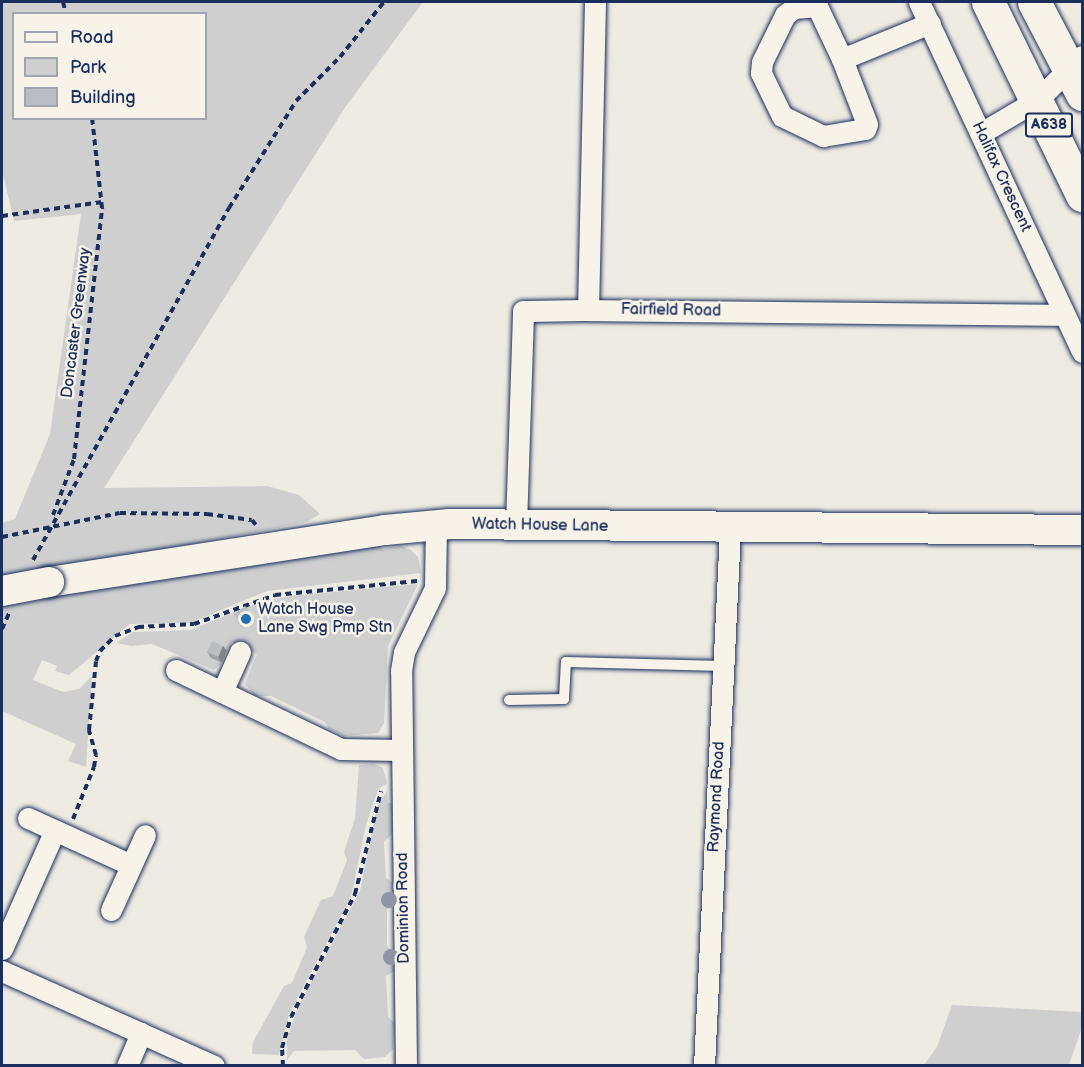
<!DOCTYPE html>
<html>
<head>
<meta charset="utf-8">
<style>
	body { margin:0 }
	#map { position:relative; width:1084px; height:1067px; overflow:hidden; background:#eeebe2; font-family:"Balsamiq Sans",sans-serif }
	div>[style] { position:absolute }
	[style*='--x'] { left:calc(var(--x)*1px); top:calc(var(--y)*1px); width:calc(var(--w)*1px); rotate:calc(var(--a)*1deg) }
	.green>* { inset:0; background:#cfcfcf }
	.path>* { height:4px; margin-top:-2px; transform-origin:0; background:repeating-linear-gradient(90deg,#1b2f5e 0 6px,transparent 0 10.5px) }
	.roads { filter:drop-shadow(0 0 2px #1b2f5e) drop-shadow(0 0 2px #1b2f5e) }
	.lane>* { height:10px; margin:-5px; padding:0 5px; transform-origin:5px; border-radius:5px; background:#f7f3e8 }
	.street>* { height:21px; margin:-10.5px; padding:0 10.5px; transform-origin:10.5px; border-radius:10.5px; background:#f7f3e8 }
	.secondary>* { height:30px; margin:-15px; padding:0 15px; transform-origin:15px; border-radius:15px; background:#f7f3e8 }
	.highway>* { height:33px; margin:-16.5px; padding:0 16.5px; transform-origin:16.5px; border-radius:16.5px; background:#f7f3e8 }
	.bridges { filter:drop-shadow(0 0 2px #1b2f5e) drop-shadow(0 0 2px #1b2f5e) }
	.secondary-bridge>* { height:30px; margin:-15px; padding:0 15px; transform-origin:15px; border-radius:15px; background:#f7f3e8 }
	.trees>* { width:16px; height:16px; margin:-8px; border-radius:50%; background:#8e95a6 }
	.wall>* { inset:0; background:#a0a3a7 }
	.shaded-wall>* { inset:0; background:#828488 }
	.building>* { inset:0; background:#babdc2; transform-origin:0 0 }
	.dots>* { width:16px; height:16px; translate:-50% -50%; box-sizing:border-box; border:3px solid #f7f3e8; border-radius:50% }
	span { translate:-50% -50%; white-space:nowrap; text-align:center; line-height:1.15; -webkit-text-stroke:5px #f7f3e8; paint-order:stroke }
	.shield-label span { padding:2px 4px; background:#f7f3e8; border:2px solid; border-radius:4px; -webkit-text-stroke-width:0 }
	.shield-label { font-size:15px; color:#1b2f5e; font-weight:700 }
	.street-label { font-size:16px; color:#1b2f5e }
	.poi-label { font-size:16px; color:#1b2f5e }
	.left { translate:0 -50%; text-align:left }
	.frame { position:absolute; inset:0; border:3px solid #1b2f5e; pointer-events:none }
	.legend { position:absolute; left:12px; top:12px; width:195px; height:108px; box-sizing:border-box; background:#f7f3e8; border:2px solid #9fa5b1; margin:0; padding:8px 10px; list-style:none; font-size:18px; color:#1b2f5e }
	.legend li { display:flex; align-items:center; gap:12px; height:30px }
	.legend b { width:30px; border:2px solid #9fa5b1 }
</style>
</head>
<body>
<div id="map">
	<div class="green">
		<div style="clip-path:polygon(evenodd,2px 2px,423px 2px,346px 106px,104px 488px,267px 486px,299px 495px,320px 514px,307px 522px,62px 569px,380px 545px,382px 549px,401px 546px,411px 550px,418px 557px,421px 573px,267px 591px,190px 623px,130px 624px,69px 675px,55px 671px,57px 666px,42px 660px,33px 680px,63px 692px,79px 689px,92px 676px,86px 767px,68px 761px,76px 744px,2px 711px,2px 523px,15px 519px,50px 434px,81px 214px,14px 221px,2px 170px,2px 2px,14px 14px,206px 14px,206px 118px,14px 118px,14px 14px)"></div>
		<div style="clip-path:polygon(418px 584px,388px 646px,384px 723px,378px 733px,344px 736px,329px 729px,325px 722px,271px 696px,255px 696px,245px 684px,257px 654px,232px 642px,227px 651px,216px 647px,211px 658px,222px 663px,214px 670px,152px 644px,132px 646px,116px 643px,133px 632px,190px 630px,260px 602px,289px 596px)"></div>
		<div style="clip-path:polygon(374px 764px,383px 768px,387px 783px,378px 790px,366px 825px,351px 897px,289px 1014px,279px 1055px,252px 1054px,253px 1042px,284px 986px,292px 983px,307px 947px,304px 937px,321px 900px,333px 896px,347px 860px,344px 852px,355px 818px,359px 765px)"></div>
		<div style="clip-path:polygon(387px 791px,388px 803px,392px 803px,392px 834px,384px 842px,386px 878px,394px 884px,395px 903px,387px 910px,387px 947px,395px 952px,395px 971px,386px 976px,388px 1017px,395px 1023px,393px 1049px,385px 1057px,364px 1059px,355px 1050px,294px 1051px,287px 1060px,287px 1038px,298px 1007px,360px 891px,377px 807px)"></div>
		<div style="clip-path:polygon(952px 1005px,1082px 1012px,1082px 1027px,1069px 1065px,924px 1065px,937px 1047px)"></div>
	</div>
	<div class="path">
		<div style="--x:63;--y:2;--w:12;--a:76"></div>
		<div style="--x:2;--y:216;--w:101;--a:-8"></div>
		<div style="--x:53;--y:515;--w:60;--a:-69.4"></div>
		<div style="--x:74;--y:459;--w:253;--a:-83.6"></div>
		<div style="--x:102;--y:208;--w:91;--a:-96.3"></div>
		<div style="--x:2;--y:537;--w:120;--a:-11.5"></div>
		<div style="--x:120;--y:513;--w:87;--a:0.7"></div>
		<div style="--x:207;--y:514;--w:45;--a:7.6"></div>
		<div style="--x:252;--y:520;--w:6;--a:51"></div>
		<div style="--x:33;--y:560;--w:403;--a:-60.9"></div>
		<div style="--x:229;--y:208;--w:126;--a:-57.9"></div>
		<div style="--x:296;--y:101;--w:62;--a:-45"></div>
		<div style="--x:340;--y:57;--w:70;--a:-51.3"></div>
		<div style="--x:2;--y:629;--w:17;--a:-66"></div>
		<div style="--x:73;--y:819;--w:56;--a:-68"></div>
		<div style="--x:94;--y:767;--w:12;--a:-81"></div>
		<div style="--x:96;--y:755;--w:26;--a:-106"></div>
		<div style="--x:89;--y:730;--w:69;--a:-84.2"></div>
		<div style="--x:96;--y:661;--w:11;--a:-68"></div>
		<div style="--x:100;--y:651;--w:21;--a:-45"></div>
		<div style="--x:115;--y:636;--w:25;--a:-21"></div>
		<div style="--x:138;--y:627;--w:56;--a:-3.1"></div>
		<div style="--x:194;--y:624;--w:86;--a:-19.7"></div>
		<div style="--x:275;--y:595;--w:143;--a:-5.6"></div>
		<div style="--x:283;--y:1066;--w:18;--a:-93"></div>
		<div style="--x:282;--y:1048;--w:32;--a:-74"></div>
		<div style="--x:291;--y:1017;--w:139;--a:-62.5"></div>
		<div style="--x:355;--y:894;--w:106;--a:-75.8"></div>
	</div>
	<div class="roads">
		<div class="lane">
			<div style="--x:509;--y:700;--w:55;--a:-1"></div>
			<div style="--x:564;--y:699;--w:37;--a:-87"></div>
			<div style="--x:566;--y:662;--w:157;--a:1.5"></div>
		</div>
		<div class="street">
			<div style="--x:595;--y:2;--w:308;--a:91.3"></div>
			<div style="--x:588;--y:310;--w:476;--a:0.6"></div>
			<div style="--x:919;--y:2;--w:386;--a:65"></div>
			<div style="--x:842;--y:59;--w:59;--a:-115.3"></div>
			<div style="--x:817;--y:6;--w:23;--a:175"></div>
			<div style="--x:794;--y:8;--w:11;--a:142"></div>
			<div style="--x:785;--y:15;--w:52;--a:116.1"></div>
			<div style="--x:762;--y:62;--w:11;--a:95"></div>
			<div style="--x:761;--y:73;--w:48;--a:64"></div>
			<div style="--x:782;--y:116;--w:46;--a:26"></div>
			<div style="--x:823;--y:136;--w:43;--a:-9.5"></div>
			<div style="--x:865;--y:129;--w:5;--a:-68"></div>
			<div style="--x:867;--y:124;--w:70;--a:-111"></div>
			<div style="--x:842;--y:59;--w:95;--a:-22.2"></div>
			<div style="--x:981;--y:133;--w:65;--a:-30.5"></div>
			<div style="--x:1037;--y:100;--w:63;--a:-44.4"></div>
			<div style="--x:516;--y:525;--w:214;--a:-88.1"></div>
			<div style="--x:523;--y:311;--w:65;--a:-0.9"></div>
			<div style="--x:176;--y:670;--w:183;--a:25.6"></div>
			<div style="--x:341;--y:749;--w:60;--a:1"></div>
			<div style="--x:222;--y:692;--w:44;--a:-65.8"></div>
			<div style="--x:28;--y:818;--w:113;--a:24.5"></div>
			<div style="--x:111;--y:910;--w:82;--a:-65.6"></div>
			<div style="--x:2;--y:949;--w:130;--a:-66"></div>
			<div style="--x:2;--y:971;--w:232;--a:24.1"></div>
			<div style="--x:127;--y:1066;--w:36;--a:-67"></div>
			<div style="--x:406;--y:1066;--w:395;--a:-90.7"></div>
			<div style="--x:401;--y:671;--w:19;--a:-81"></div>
			<div style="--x:404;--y:652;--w:71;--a:-64.2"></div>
			<div style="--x:435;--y:588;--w:62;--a:-89.1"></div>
			<div style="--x:704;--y:1066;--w:537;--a:-87.22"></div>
		</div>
		<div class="secondary">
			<div style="--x:49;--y:582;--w:340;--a:-8.8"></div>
			<div style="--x:385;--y:530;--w:65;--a:-5.3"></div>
			<div style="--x:450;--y:524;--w:632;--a:0.54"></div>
		</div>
		<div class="highway">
			<div style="--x:988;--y:2;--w:215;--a:64"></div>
			<div style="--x:1034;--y:2;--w:104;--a:62.4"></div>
		</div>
	</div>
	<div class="bridges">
		<div class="secondary-bridge">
			<div style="--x:2;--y:591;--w:48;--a:-10.8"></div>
		</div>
	</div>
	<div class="trees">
		<div style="left:389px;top:900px"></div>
		<div style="left:391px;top:957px"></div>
	</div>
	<div class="wall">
		<div style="clip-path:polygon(245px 606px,254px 620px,242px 627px,238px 622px)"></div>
		<div style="clip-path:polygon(223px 646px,227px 651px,222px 663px,211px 658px,207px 652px)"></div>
	</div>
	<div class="shaded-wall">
		<div style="clip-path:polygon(223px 646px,227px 651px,222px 663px,218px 657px)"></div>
	</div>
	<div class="building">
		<div style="left:245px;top:606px;width:10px;height:14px;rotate:53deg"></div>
		<div style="left:212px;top:641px;width:12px;height:12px;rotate:24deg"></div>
	</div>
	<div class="dots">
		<div style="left:246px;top:619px;background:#1f6fb2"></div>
	</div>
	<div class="shield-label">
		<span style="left:1049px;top:125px">A638</span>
	</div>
	<div class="street-label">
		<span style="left:1001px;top:177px;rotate:65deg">Halifax Crescent</span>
		<span style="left:671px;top:311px;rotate:1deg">Fairfield Road</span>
		<span style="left:77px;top:323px;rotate:-83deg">Doncaster Greenway</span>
		<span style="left:540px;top:526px;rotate:1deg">Watch House Lane</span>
		<span style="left:717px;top:797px;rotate:-87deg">Raymond Road</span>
		<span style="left:404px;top:908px;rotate:-91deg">Dominion Road</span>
	</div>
	<div class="poi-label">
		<span class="left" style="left:258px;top:619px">Watch House<br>Lane Swg Pmp Stn</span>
	</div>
	<div class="frame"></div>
	<ul class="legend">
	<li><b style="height:8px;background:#f7f3e8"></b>Road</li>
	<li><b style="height:16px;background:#cfcfcf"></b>Park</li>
	<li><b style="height:16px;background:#babdc2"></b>Building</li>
	</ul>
</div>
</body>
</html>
